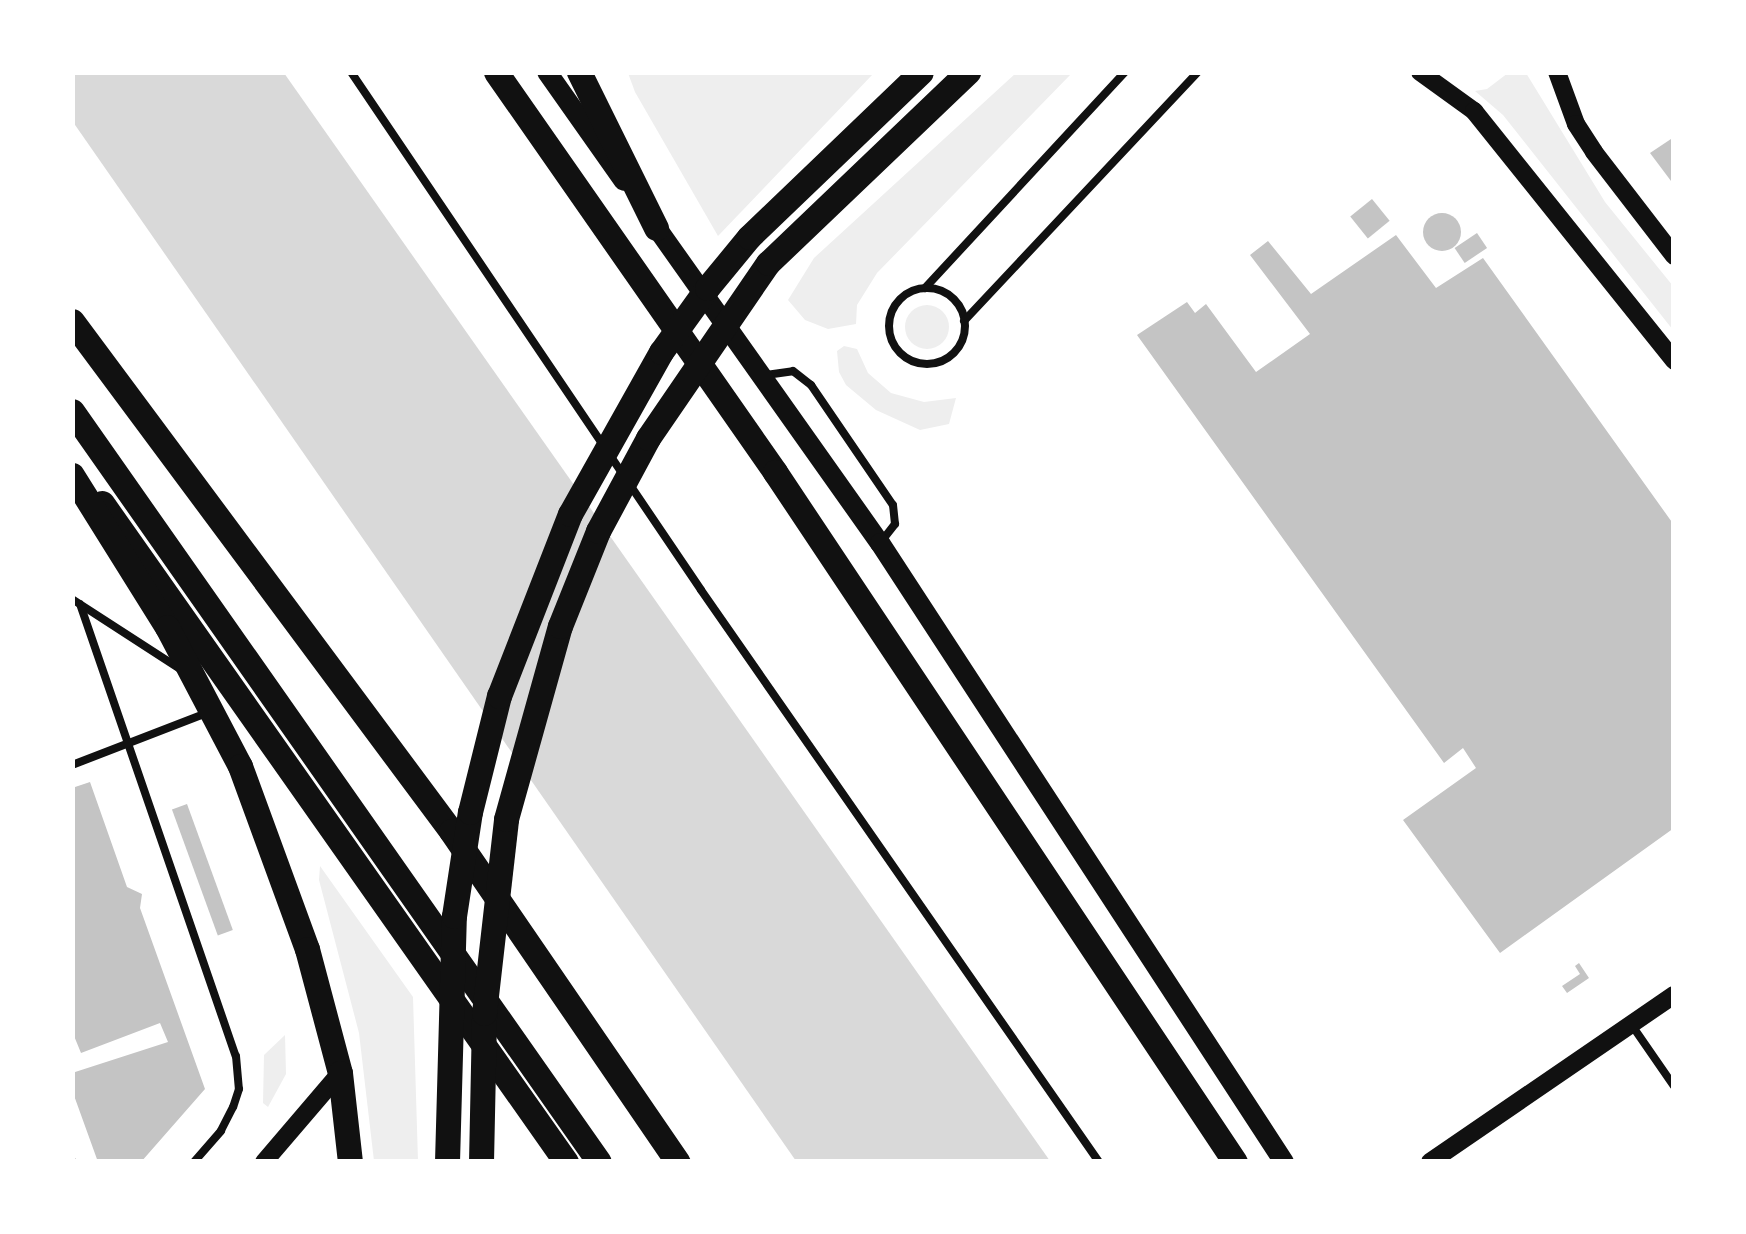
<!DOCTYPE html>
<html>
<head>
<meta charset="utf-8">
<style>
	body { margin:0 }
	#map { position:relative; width:1746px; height:1234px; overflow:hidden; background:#fff; font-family:Mulish,sans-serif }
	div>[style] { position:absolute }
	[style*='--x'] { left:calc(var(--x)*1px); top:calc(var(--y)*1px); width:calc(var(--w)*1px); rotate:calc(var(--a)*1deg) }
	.green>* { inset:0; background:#eee }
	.round { border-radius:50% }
	.water>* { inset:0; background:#d9d9d9 }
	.building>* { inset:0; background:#c4c4c4; transform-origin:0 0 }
	.service>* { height:8px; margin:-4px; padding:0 4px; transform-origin:4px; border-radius:4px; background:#111 }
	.service>.ring { margin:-4px; padding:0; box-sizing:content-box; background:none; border:8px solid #111; border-radius:50% }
	.tertiary>* { height:18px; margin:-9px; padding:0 9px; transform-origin:9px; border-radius:9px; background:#111 }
	.secondary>* { height:20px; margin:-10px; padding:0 10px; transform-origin:10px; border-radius:10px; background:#111 }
	.primary>* { height:25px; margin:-12.5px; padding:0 12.5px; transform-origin:12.5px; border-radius:12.5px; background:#111 }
	.trunk>* { height:25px; margin:-12.5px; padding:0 12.5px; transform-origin:12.5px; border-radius:12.5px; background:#111 }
	span { translate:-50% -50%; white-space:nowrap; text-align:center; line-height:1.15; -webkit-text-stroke:9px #fff; paint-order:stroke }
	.frame { position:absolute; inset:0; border:75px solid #fff; pointer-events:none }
</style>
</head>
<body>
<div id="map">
	<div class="green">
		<div style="clip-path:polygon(628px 73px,628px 72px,874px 73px,718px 236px,635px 92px)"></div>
		<div style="clip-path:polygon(1016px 73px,1072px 73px,877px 273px,857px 305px,856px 324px,828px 329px,805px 320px,788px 300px,814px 258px)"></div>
		<div style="clip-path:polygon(1508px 73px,1526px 73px,1605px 202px,1673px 286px,1673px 330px,1503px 115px,1475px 91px,1487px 89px)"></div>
		<div class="round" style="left:905px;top:305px;width:44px;height:44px"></div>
		<div style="clip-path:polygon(844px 346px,857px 349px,868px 373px,891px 393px,924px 402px,956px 398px,949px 424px,920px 430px,876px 410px,846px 385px,839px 372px,837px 351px)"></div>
		<div style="clip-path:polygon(320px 866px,413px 997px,418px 1161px,374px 1161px,359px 1033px,319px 880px)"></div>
		<div style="clip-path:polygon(285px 1035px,286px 1074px,268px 1107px,263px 1103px,264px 1055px)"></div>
	</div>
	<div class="water">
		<div style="clip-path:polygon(72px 73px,284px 73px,1050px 1161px,796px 1161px,73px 122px)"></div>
	</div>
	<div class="building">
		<div style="clip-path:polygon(1674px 137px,1674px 185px,1650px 153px)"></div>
		<div style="left:1372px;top:199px;width:28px;height:28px;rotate:51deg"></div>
		<div class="round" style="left:1423px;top:213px;width:38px;height:38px"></div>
		<div style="left:1477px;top:233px;width:18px;height:27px;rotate:56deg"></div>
		<div style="clip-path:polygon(1396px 235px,1436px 288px,1483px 258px,1674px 525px,1674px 828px,1500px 953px,1403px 820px,1476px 768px,1463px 748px,1444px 763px,1137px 335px,1187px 302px,1195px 313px,1206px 304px,1256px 372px,1310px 334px,1250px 255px,1268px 241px,1311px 294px)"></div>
		<div style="clip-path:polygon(90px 782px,127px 887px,142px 894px,140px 908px,205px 1089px,141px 1162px,98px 1162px,72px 1090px,72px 1073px,168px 1042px,160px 1023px,81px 1053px,72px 1031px,72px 788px)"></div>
		<div style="left:187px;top:804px;width:134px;height:16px;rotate:70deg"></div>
		<div style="clip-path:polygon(1579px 963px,1589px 978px,1567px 993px,1562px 986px,1580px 974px,1575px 966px)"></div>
	</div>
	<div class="service">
		<div style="--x:351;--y:72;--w:625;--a:55.95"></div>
		<div style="--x:701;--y:590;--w:697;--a:55.17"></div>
		<div style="--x:925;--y:288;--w:294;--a:-47.2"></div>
		<div class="ring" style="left:889px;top:288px;width:68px;height:68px"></div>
		<div style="--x:964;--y:321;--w:342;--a:-46.8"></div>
		<div style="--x:766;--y:375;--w:27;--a:-8"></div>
		<div style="--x:793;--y:371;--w:23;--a:38"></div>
		<div style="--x:811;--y:385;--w:145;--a:55.7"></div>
		<div style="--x:893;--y:505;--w:19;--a:84"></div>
		<div style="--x:895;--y:524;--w:24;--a:128"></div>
		<div style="--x:72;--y:599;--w:129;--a:32.9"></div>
		<div style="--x:80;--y:604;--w:478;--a:71"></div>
		<div style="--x:236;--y:1056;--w:33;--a:85"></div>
		<div style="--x:239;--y:1089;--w:19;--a:108"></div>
		<div style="--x:233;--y:1107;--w:27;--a:117"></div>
		<div style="--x:221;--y:1131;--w:41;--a:131.1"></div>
		<div style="--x:72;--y:765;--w:145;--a:-21.1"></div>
		<div style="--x:1631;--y:1024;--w:75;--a:55.3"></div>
		<div style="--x:72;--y:1161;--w:1;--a:45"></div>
	</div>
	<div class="tertiary">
		<div style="--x:1420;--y:72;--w:67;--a:35.8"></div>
		<div style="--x:1474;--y:111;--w:320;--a:51.3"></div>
		<div style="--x:1557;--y:72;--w:55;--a:69.9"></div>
		<div style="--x:1576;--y:124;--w:33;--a:57"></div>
		<div style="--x:1594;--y:152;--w:131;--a:52.4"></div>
		<div style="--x:264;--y:1162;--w:117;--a:-49.5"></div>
		<div style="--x:1430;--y:1162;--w:296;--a:-34.4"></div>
	</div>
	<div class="secondary">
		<div style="--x:547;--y:72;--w:133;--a:54.8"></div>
		<div style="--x:649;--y:217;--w:400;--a:54.7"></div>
		<div style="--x:880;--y:543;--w:739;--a:56.87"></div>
	</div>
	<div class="primary">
		<div style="--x:72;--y:411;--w:917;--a:54.94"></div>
		<div style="--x:102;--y:503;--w:806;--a:54.85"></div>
	</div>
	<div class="trunk">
		<div style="--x:496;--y:72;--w:488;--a:55.1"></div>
		<div style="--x:775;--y:472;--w:829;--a:56.31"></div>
		<div style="--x:579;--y:72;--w:174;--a:63.7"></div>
		<div style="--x:72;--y:321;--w:635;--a:53.38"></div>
		<div style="--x:451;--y:831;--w:401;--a:55.6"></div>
		<div style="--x:72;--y:475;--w:179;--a:58"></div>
		<div style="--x:167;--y:627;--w:157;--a:62.3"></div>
		<div style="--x:240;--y:766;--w:195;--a:69.9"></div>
		<div style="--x:307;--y:949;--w:128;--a:75.1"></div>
		<div style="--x:340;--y:1073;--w:90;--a:83.6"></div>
		<div style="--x:447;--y:1162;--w:246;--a:-88.4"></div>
		<div style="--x:454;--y:916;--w:105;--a:-81.3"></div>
		<div style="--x:470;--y:812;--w:120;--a:-76"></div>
		<div style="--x:499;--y:696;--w:195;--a:-68.7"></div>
		<div style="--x:570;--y:514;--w:186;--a:-60.7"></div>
		<div style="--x:661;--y:352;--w:79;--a:-54.3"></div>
		<div style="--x:707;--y:288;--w:66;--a:-50.5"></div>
		<div style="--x:749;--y:237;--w:238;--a:-43.8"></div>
		<div style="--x:481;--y:1162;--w:149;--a:-88.8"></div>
		<div style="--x:484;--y:1013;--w:195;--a:-83.5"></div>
		<div style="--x:506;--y:819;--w:200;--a:-74.4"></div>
		<div style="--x:560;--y:626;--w:102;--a:-68.2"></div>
		<div style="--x:598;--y:531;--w:106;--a:-61.7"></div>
		<div style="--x:648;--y:438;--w:212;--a:-55.6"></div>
		<div style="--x:768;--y:263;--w:277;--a:-43.7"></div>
	</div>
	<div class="frame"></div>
</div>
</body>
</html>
